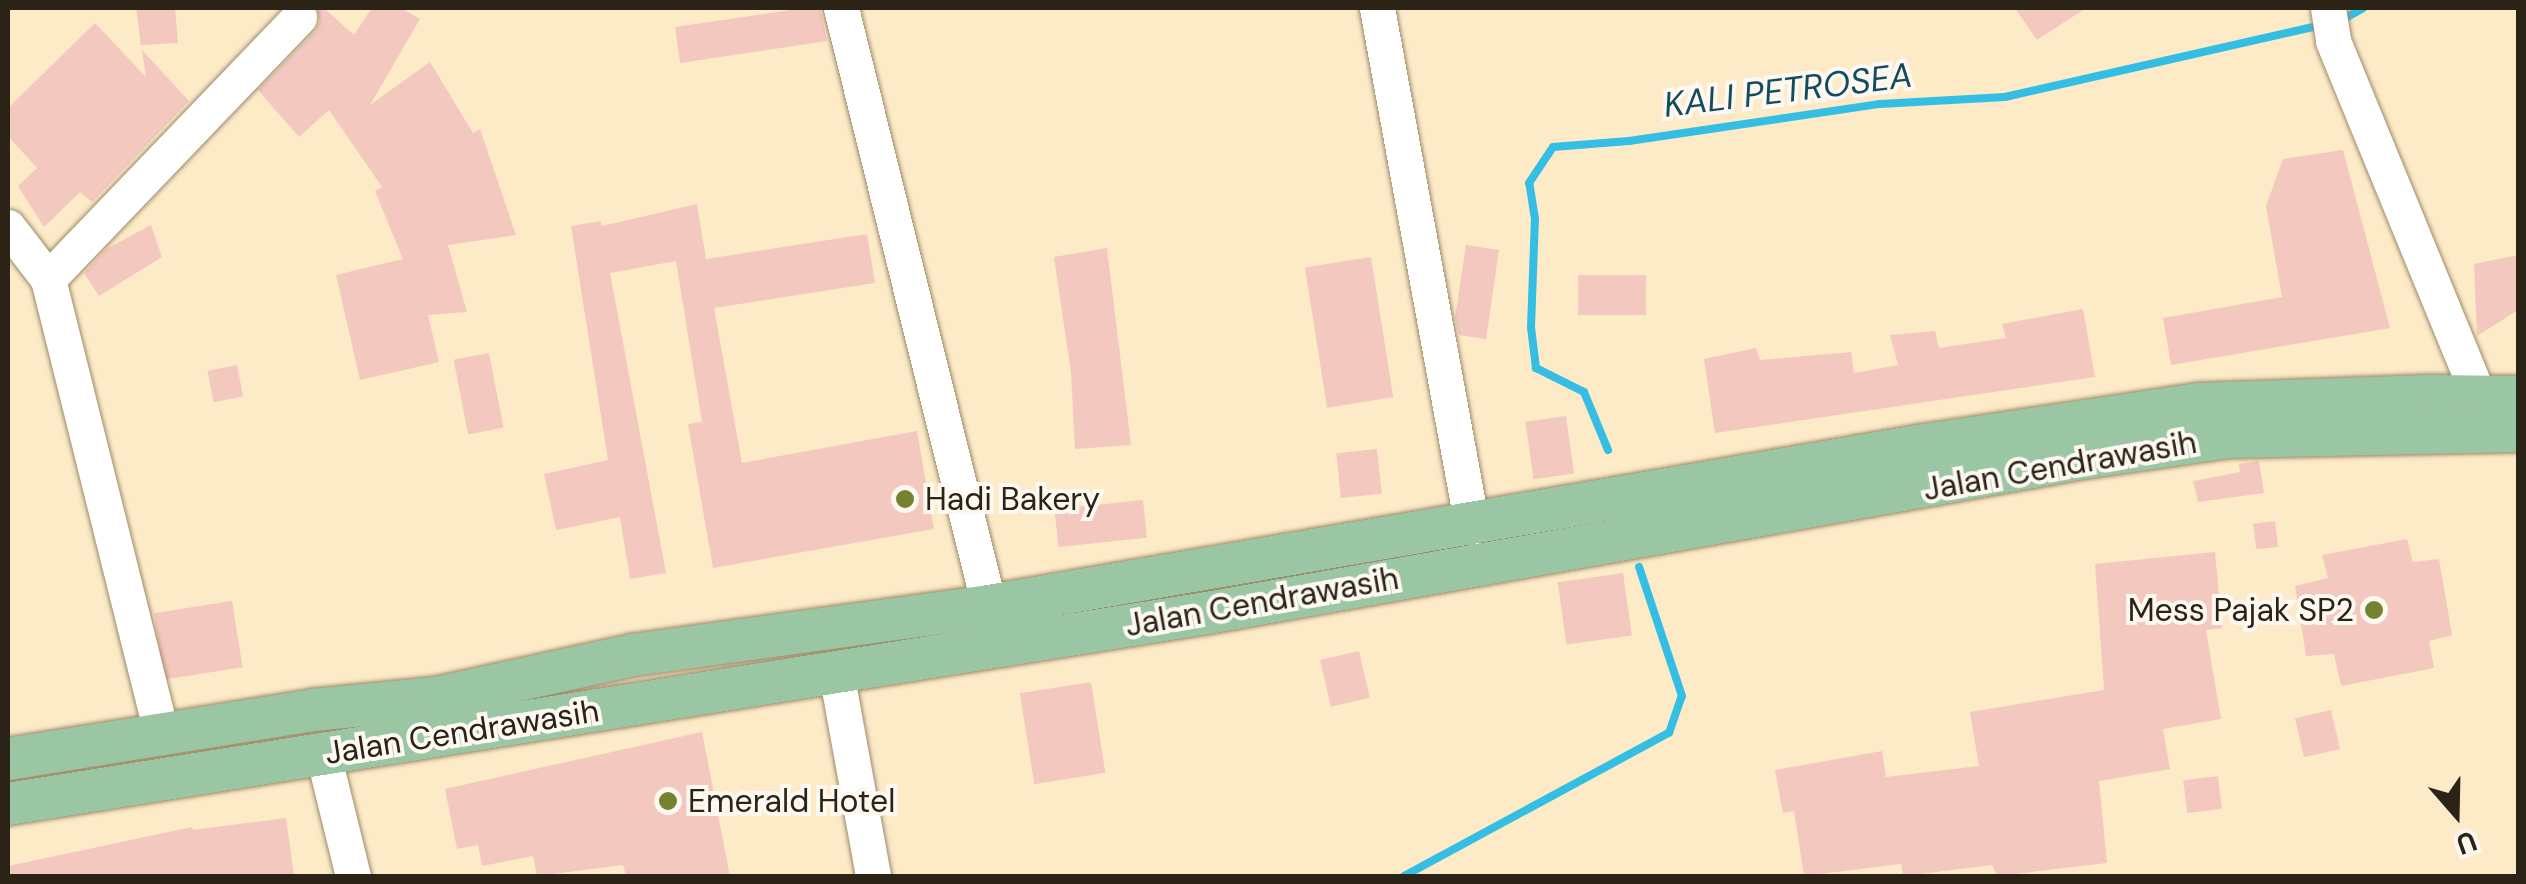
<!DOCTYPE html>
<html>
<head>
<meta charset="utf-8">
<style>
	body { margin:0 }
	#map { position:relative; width:2526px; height:884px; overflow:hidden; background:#fdeac7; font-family:"DM Sans",sans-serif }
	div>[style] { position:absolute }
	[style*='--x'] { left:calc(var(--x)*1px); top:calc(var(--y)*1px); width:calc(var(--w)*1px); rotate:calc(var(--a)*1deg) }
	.stream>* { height:8px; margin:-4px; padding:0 4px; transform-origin:4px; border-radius:4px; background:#35bee4 }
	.building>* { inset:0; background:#f3c8bf; transform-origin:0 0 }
	.roads { filter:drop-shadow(0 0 2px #9c8a6a) drop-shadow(0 0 2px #9c8a6a) }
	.minor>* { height:35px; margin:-17.5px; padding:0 17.5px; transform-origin:17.5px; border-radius:17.5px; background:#fff }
	.major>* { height:42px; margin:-21px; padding:0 21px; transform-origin:21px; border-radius:21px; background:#9bc6a4 }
	.dots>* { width:28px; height:28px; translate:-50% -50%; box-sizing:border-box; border:5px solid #fdf9f2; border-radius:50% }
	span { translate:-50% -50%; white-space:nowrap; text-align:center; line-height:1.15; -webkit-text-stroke:8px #fdf9f2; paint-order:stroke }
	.street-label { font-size:32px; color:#2b2316 }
	.poi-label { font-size:32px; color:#2b2316 }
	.left { translate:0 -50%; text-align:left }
	.right { translate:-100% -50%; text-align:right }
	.water-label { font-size:35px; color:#144c5c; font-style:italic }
	.frame { position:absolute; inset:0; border:10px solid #2b2316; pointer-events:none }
	.north { position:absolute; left:2406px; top:764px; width:100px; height:100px; -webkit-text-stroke:8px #fdf9f2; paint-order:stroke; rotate:160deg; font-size:28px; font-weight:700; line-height:40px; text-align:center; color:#2b2316 }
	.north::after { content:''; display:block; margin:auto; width:35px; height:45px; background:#2b2316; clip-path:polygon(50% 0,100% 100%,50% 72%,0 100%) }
</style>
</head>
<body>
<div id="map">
	<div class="stream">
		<div style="--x:2340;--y:21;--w:26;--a:-29"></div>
		<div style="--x:1608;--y:450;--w:63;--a:-112.5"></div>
		<div style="--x:1584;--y:392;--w:54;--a:-153.4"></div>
		<div style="--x:1536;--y:368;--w:41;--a:-97"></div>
		<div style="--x:1531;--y:327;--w:108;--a:-87.9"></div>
		<div style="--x:1535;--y:219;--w:36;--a:-99"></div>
		<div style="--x:1529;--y:183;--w:43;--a:-56.3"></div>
		<div style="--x:1553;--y:147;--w:76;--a:-4.5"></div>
		<div style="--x:1629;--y:141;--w:254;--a:-8.4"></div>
		<div style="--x:1880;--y:104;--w:125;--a:-3.2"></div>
		<div style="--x:2005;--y:97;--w:325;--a:-12.8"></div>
		<div style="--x:1404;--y:876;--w:301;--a:-28.4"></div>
		<div style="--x:1669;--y:733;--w:39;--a:-71"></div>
		<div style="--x:1682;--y:696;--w:136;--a:-108.4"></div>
	</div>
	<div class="building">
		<div style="clip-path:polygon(136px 8px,175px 8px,178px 43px,141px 45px)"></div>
		<div style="clip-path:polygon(317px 8px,324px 8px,354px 35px,372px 8px,401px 8px,420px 19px,370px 105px,430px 62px,473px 133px,480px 129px,516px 235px,448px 245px,467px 312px,428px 315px,439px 362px,360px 380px,336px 275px,403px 259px,375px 191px,382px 187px,329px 110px,299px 137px,258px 90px,315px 31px,320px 21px)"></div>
		<div style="clip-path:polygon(804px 8px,820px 8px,827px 41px,680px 63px,675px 27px)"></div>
		<div style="clip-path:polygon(2015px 8px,2086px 8px,2037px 40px)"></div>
		<div style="clip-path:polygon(95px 23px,146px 77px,142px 50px,189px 101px,92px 202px,80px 192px,44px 227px,18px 186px,37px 168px,8px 136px,8px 108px)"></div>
		<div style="clip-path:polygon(2343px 150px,2390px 328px,2171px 365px,2163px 318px,2282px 297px,2266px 206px,2283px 159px)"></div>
		<div style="clip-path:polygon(697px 204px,706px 259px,867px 234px,875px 283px,714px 308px,742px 463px,917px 431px,934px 529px,713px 568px,688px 424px,702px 422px,676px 261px,610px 273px,666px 573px,630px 579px,620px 517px,556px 530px,544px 474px,608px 460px,571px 226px,601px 221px,602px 226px)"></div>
		<div style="clip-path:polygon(151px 225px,162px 257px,99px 296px,84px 273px,106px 249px)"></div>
		<div style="clip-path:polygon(1466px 245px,1499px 250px,1486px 339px,1459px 335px,1455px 318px)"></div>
		<div style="clip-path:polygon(1107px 248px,1131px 445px,1075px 449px,1071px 373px,1054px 257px)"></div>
		<div style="clip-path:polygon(2518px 255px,2518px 310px,2477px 336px,2474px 264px)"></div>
		<div style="left:1371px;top:257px;width:142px;height:67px;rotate:81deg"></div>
		<div style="left:1578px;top:275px;width:68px;height:40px"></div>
		<div style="clip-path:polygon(2083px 309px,2095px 377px,1715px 433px,1704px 359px,1756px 348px,1760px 360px,1851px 352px,1854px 373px,1898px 365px,1890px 335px,1935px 331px,1939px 348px,2006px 338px,2002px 324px)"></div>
		<div style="left:489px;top:353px;width:76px;height:36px;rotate:79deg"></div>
		<div style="left:237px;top:365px;width:32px;height:30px;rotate:79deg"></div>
		<div style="left:1566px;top:416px;width:58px;height:41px;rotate:82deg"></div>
		<div style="left:1377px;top:449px;width:45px;height:41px;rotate:84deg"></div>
		<div style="clip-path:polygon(2259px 461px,2264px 493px,2198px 502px,2193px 481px,2240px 472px,2239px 464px)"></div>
		<div style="left:1143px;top:500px;width:38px;height:89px;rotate:84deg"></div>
		<div style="left:2275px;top:521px;width:26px;height:22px;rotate:83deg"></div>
		<div style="clip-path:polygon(2407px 539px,2413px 562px,2439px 559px,2452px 635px,2429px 641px,2434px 668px,2341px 686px,2334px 654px,2306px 656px,2295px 586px,2328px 578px,2322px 555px)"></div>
		<div style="clip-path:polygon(2215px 552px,2222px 628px,2206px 630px,2221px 719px,2163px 729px,2170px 769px,2099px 781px,2107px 863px,1997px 876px,1992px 865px,1903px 876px,1901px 864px,1804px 876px,1794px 811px,1783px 813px,1775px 770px,1882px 751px,1886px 777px,1979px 766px,1970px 712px,2104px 690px,2095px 564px)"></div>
		<div style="left:1623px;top:573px;width:63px;height:66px;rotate:82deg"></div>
		<div style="left:232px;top:601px;width:67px;height:79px;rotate:81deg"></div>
		<div style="left:1359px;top:651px;width:48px;height:40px;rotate:77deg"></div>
		<div style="left:1091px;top:682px;width:92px;height:72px;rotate:81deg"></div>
		<div style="left:2331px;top:710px;width:40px;height:37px;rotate:77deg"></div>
		<div style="clip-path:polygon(702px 732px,730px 876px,626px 876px,623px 865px,537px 876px,533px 856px,482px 866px,478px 845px,457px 849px,445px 789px)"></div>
		<div style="left:2218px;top:776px;width:33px;height:35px;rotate:83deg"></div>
		<div style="clip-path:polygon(286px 818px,294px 876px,8px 876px,8px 866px,192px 827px,193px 830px)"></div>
	</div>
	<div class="roads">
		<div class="minor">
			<div style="--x:841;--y:8;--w:616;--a:76.1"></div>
			<div style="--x:1377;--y:8;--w:527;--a:79.61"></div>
			<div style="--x:2328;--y:8;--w:33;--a:81"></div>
			<div style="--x:2333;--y:41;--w:385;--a:67.7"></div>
			<div style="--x:8;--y:227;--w:66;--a:52.4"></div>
			<div style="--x:48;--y:279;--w:470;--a:76"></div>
			<div style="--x:48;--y:279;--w:363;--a:-46.2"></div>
			<div style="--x:836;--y:672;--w:207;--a:79.7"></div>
			<div style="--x:323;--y:754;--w:126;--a:76.2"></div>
		</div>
		<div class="major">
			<div style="--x:8;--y:759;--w:309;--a:-9.1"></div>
			<div style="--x:313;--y:710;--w:124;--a:-5.6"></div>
			<div style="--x:436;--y:698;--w:202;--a:-12.3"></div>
			<div style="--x:633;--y:655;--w:359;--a:-7.8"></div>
			<div style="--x:989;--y:606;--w:943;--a:-9.77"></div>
			<div style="--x:1918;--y:446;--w:284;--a:-8.5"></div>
			<div style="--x:2199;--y:404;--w:231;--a:-2"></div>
			<div style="--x:2430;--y:396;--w:88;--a:0.7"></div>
			<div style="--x:8;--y:804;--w:1220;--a:-9.05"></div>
			<div style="--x:1213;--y:612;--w:884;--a:-10.04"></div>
			<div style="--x:2083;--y:458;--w:147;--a:-8.2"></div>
			<div style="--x:2228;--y:437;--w:290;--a:-1.2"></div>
		</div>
	</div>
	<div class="dots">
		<div style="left:905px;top:499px;background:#74812f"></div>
		<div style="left:2374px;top:610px;background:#74812f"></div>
		<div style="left:668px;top:801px;background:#74812f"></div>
	</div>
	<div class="street-label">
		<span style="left:2060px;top:466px;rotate:-10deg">Jalan Cendrawasih</span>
		<span style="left:1262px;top:602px;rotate:-10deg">Jalan Cendrawasih</span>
		<span style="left:462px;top:732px;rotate:-9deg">Jalan Cendrawasih</span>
	</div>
	<div class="poi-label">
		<span class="left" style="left:925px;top:499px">Hadi Bakery</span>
		<span class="right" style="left:2354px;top:610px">Mess Pajak SP2</span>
		<span class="left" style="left:688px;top:801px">Emerald Hotel</span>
	</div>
	<div class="water-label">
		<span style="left:1788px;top:90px;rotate:-7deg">KALI PETROSEA</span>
	</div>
	<div class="frame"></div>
	<div class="north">U</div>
</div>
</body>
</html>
